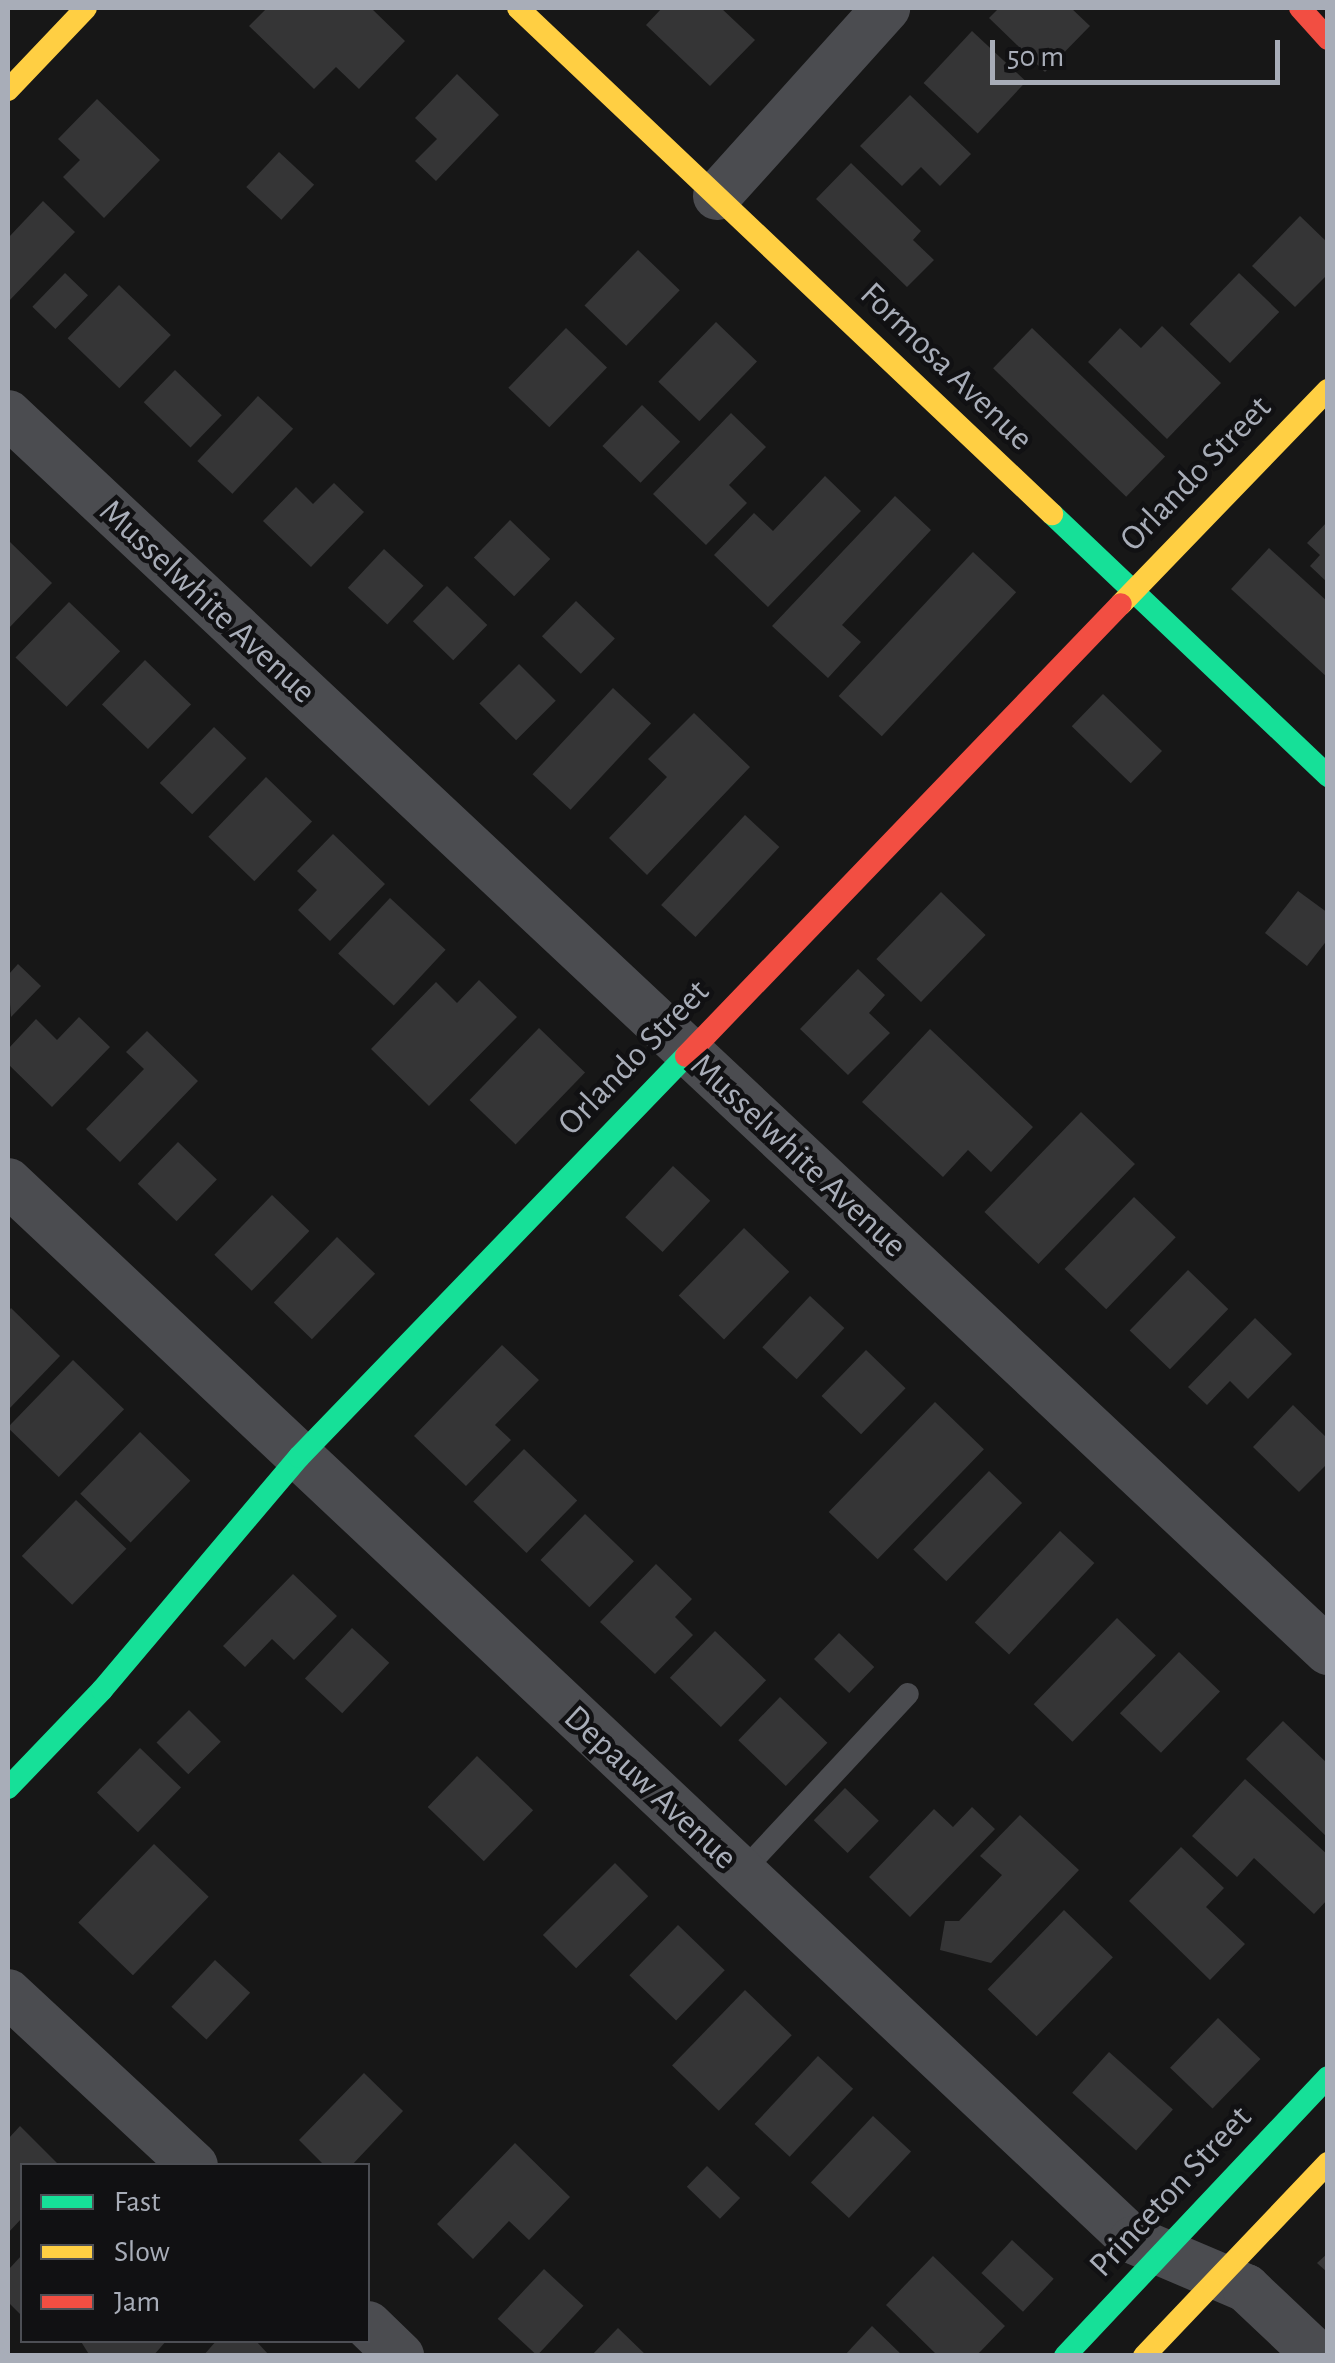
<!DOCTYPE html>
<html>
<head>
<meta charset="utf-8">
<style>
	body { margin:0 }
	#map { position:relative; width:1335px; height:2363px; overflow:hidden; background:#171717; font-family:"Alegreya Sans",sans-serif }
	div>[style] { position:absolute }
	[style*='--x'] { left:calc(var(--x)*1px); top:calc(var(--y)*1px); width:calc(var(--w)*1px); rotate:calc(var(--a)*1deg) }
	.building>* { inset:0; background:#353536; transform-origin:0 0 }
	.lane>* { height:22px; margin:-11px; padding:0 11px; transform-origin:11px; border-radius:11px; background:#4b4c50 }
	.street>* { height:48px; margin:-24px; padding:0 24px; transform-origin:24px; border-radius:24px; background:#4b4c50 }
	.fast>* { height:22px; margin:-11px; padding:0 11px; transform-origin:11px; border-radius:11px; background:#16e098 }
	.slow>* { height:22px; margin:-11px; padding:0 11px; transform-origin:11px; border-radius:11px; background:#ffcf43 }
	.jam>* { height:22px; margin:-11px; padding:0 11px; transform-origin:11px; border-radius:11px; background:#f24e42 }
	span { translate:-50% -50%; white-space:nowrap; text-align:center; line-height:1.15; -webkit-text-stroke:9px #111113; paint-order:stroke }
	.street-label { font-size:35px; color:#a8adb8 }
	.frame { position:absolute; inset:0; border:10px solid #a8adb8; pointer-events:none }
	.legend { position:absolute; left:20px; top:2163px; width:350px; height:180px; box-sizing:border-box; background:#111113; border:2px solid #4d4f55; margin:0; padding:12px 18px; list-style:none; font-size:30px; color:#a8adb8 }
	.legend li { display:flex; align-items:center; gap:20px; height:50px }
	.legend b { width:50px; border:2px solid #4d4f55 }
	.scale { position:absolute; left:990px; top:40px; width:290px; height:45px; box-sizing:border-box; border:5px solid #a8adb8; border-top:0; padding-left:12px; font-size:30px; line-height:35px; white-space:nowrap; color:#a8adb8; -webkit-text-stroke:8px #111113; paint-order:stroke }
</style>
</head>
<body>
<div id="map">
	<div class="building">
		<div style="clip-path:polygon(267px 8px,371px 8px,405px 41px,359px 89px,336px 67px,314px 89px,249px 26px)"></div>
		<div style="clip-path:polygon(662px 8px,721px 8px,755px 40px,710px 86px,646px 25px)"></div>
		<div style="clip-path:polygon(999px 8px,1071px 8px,1090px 26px,1045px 72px,989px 18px)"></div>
		<div style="left:972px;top:31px;width:74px;height:71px;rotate:43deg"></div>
		<div style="clip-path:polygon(457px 74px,499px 115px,436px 181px,415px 161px,437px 139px,415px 118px)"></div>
		<div style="clip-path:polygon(910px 95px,971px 154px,940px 186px,921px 167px,902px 186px,860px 146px)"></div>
		<div style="clip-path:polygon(97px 99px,160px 160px,104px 218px,63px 177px,80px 160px,58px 139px)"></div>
		<div style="left:279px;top:152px;width:48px;height:48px;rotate:43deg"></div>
		<div style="clip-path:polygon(851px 163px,921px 231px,913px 240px,934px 260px,907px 287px,816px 199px)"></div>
		<div style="clip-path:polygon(43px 201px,75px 232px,8px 302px,8px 238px)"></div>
		<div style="clip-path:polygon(1300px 216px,1328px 243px,1328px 274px,1295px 307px,1252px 266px)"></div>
		<div style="left:638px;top:250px;width:58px;height:77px;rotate:44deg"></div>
		<div style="left:65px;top:273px;width:32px;height:47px;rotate:44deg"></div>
		<div style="left:1239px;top:273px;width:56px;height:71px;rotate:44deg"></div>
		<div style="left:119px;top:285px;width:72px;height:74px;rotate:44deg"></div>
		<div style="left:716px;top:322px;width:57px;height:83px;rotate:44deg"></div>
		<div style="clip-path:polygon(1162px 326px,1221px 383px,1167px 439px,1088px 362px,1120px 328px,1141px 348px)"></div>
		<div style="left:566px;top:328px;width:57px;height:83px;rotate:44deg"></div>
		<div style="left:1032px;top:328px;width:185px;height:56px;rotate:44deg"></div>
		<div style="left:175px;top:370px;width:65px;height:45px;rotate:44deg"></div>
		<div style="left:258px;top:396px;width:48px;height:89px;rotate:43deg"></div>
		<div style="left:642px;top:405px;width:53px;height:57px;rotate:44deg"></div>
		<div style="clip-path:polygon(731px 413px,766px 447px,729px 485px,747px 503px,706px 545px,653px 494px)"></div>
		<div style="clip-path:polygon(825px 476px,861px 511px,768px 607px,714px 555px,754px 513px,773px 531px)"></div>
		<div style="clip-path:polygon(334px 483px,364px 512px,311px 567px,263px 521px,296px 487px,313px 504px)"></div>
		<div style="clip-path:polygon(895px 496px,931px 530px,842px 625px,861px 642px,828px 678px,772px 626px)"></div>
		<div style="left:510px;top:520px;width:56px;height:52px;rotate:44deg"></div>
		<div style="clip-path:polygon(1328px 521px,1328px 583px,1310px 566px,1320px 555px,1307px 543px)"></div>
		<div style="clip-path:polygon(8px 540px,52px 583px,8px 629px)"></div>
		<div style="clip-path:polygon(1269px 548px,1328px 602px,1328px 678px,1231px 589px)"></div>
		<div style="left:384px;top:549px;width:54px;height:53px;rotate:43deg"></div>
		<div style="left:973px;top:552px;width:59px;height:197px;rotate:43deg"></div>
		<div style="left:447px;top:586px;width:56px;height:49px;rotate:44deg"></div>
		<div style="left:576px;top:601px;width:54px;height:49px;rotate:44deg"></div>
		<div style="left:69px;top:602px;width:71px;height:77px;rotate:44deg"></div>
		<div style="left:145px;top:660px;width:64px;height:62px;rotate:44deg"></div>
		<div style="left:519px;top:664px;width:52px;height:56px;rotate:45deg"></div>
		<div style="left:613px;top:688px;width:52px;height:118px;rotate:43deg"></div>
		<div style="left:1103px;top:694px;width:82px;height:45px;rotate:44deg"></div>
		<div style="clip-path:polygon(694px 713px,750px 767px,647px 875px,609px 838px,667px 777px,648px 759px)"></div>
		<div style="left:214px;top:727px;width:45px;height:78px;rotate:44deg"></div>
		<div style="left:266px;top:777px;width:64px;height:83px;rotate:44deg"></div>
		<div style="left:745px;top:815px;width:47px;height:123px;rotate:43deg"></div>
		<div style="clip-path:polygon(333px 834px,385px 884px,330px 941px,298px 910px,317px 890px,297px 871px)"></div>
		<div style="clip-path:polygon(1298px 891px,1328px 913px,1328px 939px,1307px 966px,1265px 933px)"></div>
		<div style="left:941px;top:892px;width:62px;height:93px;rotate:44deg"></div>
		<div style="left:390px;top:898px;width:76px;height:76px;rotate:43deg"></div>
		<div style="clip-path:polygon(18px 964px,41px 986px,11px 1017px,8px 975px)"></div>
		<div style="clip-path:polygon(858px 969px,885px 995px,869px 1013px,890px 1033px,848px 1075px,800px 1029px)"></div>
		<div style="clip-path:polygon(479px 980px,517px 1017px,429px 1106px,371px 1049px,436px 982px,457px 1003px)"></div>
		<div style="clip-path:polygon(79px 1017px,110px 1047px,52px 1107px,8px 1064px,8px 1049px,36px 1019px,57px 1040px)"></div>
		<div style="left:539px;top:1028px;width:64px;height:100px;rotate:44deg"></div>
		<div style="clip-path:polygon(930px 1029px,1033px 1127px,991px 1172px,968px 1150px,943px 1177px,862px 1102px)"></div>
		<div style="clip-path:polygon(147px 1031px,198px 1081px,120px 1162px,86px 1129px,144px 1069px,126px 1052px)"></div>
		<div style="left:1081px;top:1112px;width:75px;height:139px;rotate:44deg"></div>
		<div style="left:178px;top:1142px;width:54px;height:58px;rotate:44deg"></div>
		<div style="left:673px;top:1166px;width:51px;height:70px;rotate:43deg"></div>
		<div style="left:272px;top:1195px;width:52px;height:83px;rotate:44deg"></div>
		<div style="left:1134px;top:1197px;width:58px;height:100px;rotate:44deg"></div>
		<div style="left:744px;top:1228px;width:63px;height:94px;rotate:44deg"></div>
		<div style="left:337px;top:1237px;width:53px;height:91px;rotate:44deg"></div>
		<div style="left:1188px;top:1270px;width:56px;height:84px;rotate:44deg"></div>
		<div style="left:810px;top:1296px;width:47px;height:70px;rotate:43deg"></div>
		<div style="clip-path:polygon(11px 1308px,60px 1356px,8px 1410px,8px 1312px)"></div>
		<div style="clip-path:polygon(1255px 1318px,1292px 1354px,1248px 1399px,1230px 1381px,1207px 1405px,1188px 1387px)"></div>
		<div style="clip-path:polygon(502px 1345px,539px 1380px,495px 1425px,511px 1440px,466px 1486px,414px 1436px)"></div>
		<div style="left:866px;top:1350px;width:55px;height:64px;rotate:44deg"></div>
		<div style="left:73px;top:1360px;width:71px;height:94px;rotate:44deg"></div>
		<div style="left:935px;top:1402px;width:68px;height:153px;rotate:44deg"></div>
		<div style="clip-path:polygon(1293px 1405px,1328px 1439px,1328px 1463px,1299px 1492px,1253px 1447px)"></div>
		<div style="left:140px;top:1432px;width:70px;height:86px;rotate:44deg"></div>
		<div style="left:524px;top:1449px;width:74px;height:73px;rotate:44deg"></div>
		<div style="left:989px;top:1471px;width:46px;height:109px;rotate:44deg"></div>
		<div style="left:76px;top:1500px;width:70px;height:78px;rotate:44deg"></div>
		<div style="left:585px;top:1514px;width:68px;height:64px;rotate:44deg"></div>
		<div style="left:1060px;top:1531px;width:47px;height:125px;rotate:43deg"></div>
		<div style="clip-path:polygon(656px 1564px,692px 1599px,675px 1617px,693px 1635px,655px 1674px,600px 1622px)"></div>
		<div style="clip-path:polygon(293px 1574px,337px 1616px,294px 1660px,272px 1639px,245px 1667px,223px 1646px)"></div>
		<div style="left:1117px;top:1618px;width:54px;height:120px;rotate:44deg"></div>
		<div style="left:352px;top:1628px;width:51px;height:69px;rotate:43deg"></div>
		<div style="left:715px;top:1631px;width:71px;height:65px;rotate:44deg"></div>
		<div style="left:839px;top:1633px;width:49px;height:36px;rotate:44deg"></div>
		<div style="left:1179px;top:1652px;width:57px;height:85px;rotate:44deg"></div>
		<div style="left:780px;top:1697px;width:66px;height:60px;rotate:44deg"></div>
		<div style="left:189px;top:1710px;width:45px;height:46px;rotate:45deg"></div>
		<div style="clip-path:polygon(1283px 1721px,1328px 1764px,1328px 1838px,1246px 1759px)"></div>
		<div style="left:140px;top:1748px;width:57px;height:62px;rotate:44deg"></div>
		<div style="left:477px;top:1756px;width:78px;height:71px;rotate:44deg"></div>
		<div style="clip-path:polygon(1245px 1779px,1328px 1855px,1328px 1899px,1314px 1914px,1254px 1858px,1237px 1877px,1192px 1836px)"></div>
		<div style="left:845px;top:1788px;width:47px;height:45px;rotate:44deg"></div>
		<div style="clip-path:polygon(972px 1807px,995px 1829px,910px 1917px,869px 1877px,934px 1809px,953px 1827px)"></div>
		<div style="clip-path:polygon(1020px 1815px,1079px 1870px,991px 1963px,940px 1950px,945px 1921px,959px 1921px,1002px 1875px,980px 1856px)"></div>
		<div style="left:154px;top:1844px;width:76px;height:109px;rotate:44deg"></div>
		<div style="clip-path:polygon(1181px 1847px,1224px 1888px,1206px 1907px,1245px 1944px,1210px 1980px,1129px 1901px)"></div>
		<div style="left:615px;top:1863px;width:47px;height:102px;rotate:45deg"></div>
		<div style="left:1064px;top:1910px;width:68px;height:110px;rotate:44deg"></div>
		<div style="left:678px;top:1925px;width:65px;height:70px;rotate:44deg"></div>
		<div style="left:215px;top:1960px;width:48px;height:64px;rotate:43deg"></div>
		<div style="left:745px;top:1990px;width:65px;height:105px;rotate:44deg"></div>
		<div style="left:1218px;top:2018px;width:59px;height:69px;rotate:44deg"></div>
		<div style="left:1109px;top:2052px;width:86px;height:55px;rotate:42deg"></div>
		<div style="left:818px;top:2056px;width:48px;height:93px;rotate:43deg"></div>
		<div style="clip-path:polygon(364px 2073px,403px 2111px,351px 2166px,325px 2166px,299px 2140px)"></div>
		<div style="left:873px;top:2116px;width:52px;height:91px;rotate:43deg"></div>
		<div style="clip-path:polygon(20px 2126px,60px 2166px,22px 2166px,22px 2218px,8px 2233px,8px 2139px)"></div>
		<div style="clip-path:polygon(515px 2143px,570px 2197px,529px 2240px,509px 2221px,473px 2259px,437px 2224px)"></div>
		<div style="left:707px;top:2166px;width:46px;height:29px;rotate:44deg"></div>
		<div style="left:1012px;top:2240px;width:57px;height:45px;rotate:43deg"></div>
		<div style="clip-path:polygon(1328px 2253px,1328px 2273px,1317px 2263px)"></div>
		<div style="clip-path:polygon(22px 2255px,22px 2316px,8px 2302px,8px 2270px)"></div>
		<div style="clip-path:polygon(933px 2256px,1005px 2326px,976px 2356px,938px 2356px,886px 2305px)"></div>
		<div style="left:544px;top:2269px;width:54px;height:68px;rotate:43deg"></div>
		<div style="clip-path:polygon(872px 2326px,903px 2356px,844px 2356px)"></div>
		<div style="clip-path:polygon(618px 2328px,647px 2356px,591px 2356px)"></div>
		<div style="clip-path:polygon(80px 2340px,167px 2340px,153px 2356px,90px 2356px)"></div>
		<div style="clip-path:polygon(217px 2340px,255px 2340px,270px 2356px,203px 2356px)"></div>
	</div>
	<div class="lane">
		<div style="--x:740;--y:1874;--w:246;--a:-47"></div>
	</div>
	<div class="street">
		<div style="--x:717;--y:196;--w:253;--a:-48"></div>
		<div style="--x:8;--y:414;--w:1809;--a:43.14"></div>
		<div style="--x:8;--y:1182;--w:1544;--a:43.24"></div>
		<div style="--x:1133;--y:2240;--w:123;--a:23"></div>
		<div style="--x:1246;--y:2288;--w:99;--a:43.4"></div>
		<div style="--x:8;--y:1993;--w:254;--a:42.9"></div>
		<div style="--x:368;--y:2325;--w:45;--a:44.1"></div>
	</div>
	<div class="fast">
		<div style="--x:1052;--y:514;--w:381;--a:43.5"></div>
		<div style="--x:8;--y:1788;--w:136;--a:-46.2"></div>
		<div style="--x:102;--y:1690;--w:305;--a:-49.8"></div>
		<div style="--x:299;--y:1457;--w:557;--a:-46.02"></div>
		<div style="--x:1065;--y:2356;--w:383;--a:-46.7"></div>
	</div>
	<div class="slow">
		<div style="--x:518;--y:8;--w:736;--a:43.46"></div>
		<div style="--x:8;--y:90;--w:113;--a:-46.4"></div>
		<div style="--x:1121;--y:604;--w:298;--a:-46"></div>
		<div style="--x:1144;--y:2356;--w:267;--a:-46.4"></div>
	</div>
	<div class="jam">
		<div style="--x:1300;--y:8;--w:42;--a:47.9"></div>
		<div style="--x:686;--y:1056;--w:627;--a:-46.1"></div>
	</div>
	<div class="street-label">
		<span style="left:946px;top:367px;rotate:44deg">Formosa Avenue</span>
		<span style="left:1196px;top:474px;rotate:-46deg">Orlando Street</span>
		<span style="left:207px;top:602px;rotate:43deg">Musselwhite Avenue</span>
		<span style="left:634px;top:1058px;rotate:-46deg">Orlando Street</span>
		<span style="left:798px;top:1156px;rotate:43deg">Musselwhite Avenue</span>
		<span style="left:650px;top:1788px;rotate:43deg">Depauw Avenue</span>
		<span style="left:1171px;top:2192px;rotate:-47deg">Princeton Street</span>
	</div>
	<div class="frame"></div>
	<ul class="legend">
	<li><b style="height:12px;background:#16e098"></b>Fast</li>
	<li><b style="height:12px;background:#ffcf43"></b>Slow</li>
	<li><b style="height:12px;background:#f24e42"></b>Jam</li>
	</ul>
	<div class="scale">50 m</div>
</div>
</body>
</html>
